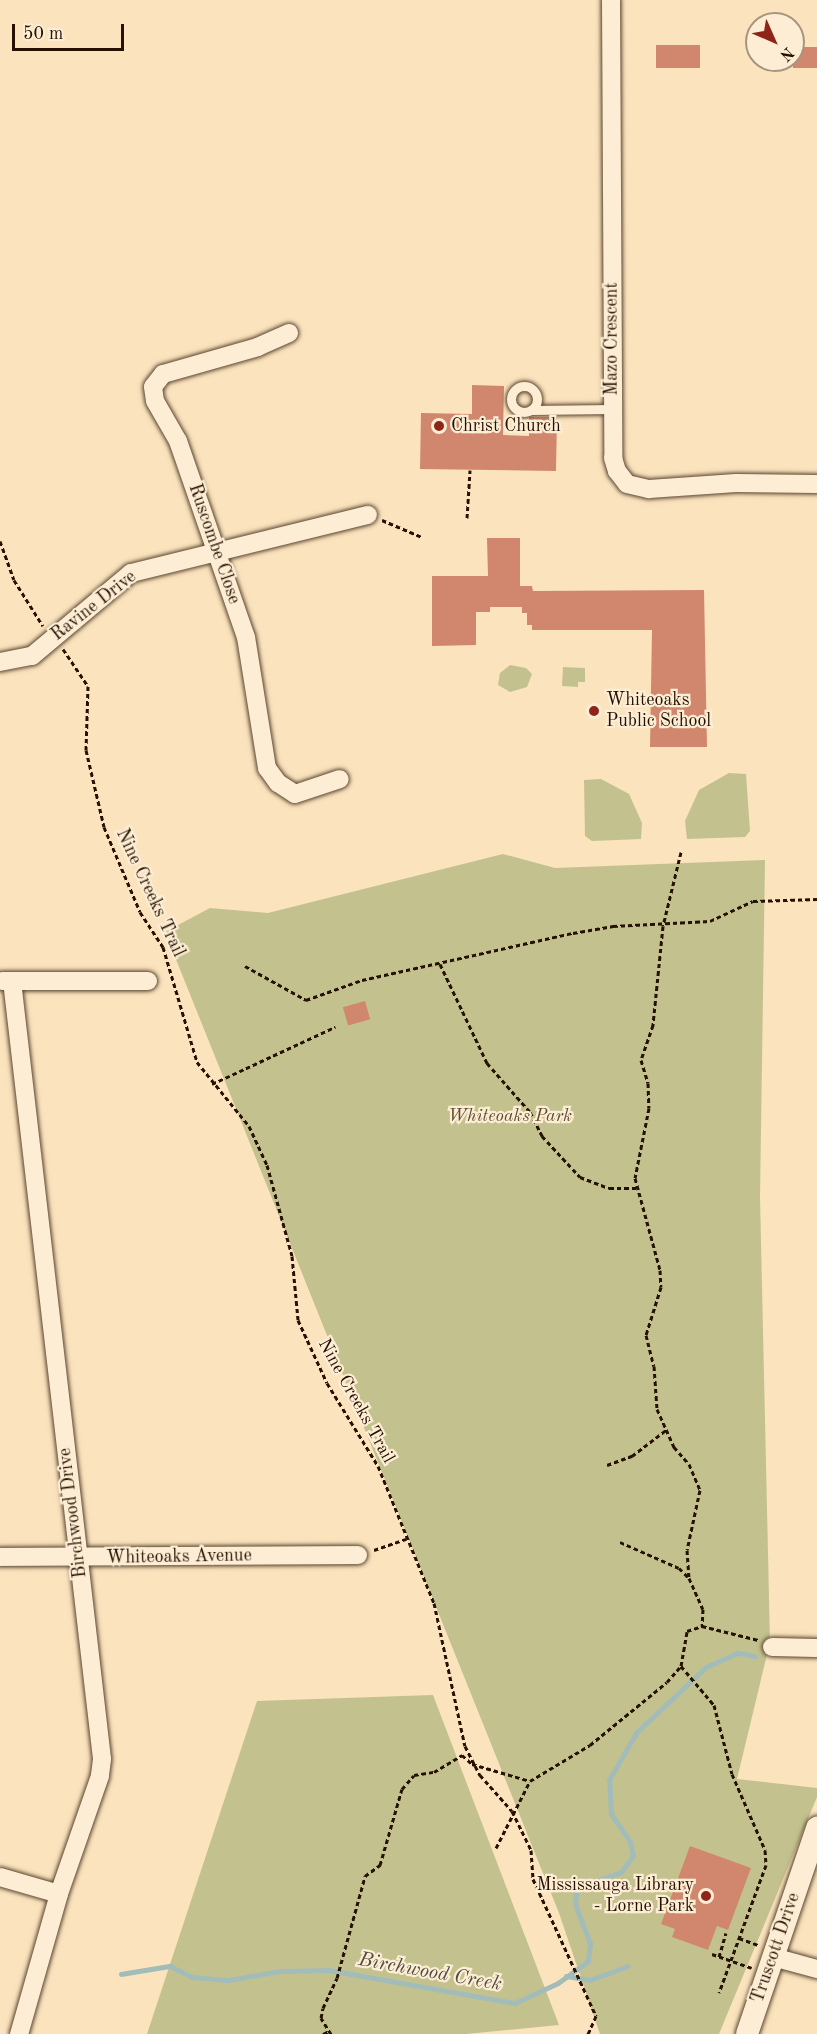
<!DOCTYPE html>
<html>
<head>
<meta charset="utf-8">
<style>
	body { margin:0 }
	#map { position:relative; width:817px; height:2034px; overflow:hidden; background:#fae3bd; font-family:"Old Standard TT",serif }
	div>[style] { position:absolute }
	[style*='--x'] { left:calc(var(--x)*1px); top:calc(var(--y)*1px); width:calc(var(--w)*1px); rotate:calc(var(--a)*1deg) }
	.green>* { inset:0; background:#c3c28e }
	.stream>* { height:4.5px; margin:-2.25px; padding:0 2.25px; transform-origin:2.25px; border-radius:2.25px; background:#a2bcba }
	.building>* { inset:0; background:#d1876d; transform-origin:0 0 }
	.path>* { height:3px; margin-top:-1.5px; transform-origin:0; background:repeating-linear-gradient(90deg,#261000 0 4.5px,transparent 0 7.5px) }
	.roads { filter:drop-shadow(0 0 2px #5b452f) drop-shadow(0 0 2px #5b452f) }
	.service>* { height:9px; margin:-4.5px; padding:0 4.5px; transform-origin:4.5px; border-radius:4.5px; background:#fcedd4 }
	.service>.ring { margin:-4.5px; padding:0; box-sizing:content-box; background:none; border:9px solid #fcedd4; border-radius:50% }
	.minor>* { height:18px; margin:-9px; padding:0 9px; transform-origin:9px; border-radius:9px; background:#fcedd4 }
	.tertiary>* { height:22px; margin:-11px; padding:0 11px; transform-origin:11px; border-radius:11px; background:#fcedd4 }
	.dots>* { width:16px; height:16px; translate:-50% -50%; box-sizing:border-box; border:3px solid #fcedd4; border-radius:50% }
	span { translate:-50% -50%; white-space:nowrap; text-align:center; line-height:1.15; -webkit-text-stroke:4.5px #fcedd4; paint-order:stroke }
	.street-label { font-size:18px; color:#261000 }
	.poi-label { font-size:18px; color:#261000 }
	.left { translate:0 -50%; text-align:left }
	.right { translate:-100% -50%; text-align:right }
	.park-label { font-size:18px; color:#5d4e32; font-style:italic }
	.water-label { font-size:20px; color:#514c41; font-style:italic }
	.north { position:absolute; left:745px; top:12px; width:60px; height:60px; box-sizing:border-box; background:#fcedd4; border:2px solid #a6957f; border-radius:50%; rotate:135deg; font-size:16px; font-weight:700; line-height:24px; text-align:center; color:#261000 }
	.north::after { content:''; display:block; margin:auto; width:21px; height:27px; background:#8f2418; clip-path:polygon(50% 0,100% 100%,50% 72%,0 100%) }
	.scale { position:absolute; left:12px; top:24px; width:112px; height:27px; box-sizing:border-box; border:3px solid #261000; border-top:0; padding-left:8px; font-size:18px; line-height:21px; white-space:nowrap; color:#261000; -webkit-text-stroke:4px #fcedd4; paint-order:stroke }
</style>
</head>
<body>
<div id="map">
	<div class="green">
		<div style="clip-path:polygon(510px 665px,526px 668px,532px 674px,527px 687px,510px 692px,498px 685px,500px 673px)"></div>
		<div style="clip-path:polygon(563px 667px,585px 668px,585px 682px,578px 682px,578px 687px,562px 686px)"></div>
		<div style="clip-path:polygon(729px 773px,746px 774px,750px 831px,745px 837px,687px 839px,685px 821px,699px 790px)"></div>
		<div style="clip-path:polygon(601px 779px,629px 794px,642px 823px,641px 839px,592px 841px,585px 836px,584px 780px)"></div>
		<div style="clip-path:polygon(503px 854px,555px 868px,765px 860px,760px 1197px,770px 1642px,737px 1779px,817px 1788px,817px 1797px,719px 2034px,600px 2034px,559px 1913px,165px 932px,210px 908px,268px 913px)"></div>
		<div style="clip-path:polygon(433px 1695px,559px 2025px,466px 2034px,147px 2034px,257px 1701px)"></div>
	</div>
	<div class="stream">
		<div style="--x:121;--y:1974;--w:50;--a:-9.3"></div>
		<div style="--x:170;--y:1966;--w:25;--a:26"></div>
		<div style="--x:193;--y:1977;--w:36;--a:5"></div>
		<div style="--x:229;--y:1980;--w:52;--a:-10"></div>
		<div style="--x:280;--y:1971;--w:49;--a:-1.2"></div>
		<div style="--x:329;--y:1970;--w:189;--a:10.1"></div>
		<div style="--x:515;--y:2003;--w:47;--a:-24.9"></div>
		<div style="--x:558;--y:1983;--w:37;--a:-36"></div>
		<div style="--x:588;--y:1961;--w:17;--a:-83"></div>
		<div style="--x:590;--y:1944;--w:43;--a:-110.6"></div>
		<div style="--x:575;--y:1904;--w:16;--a:-83"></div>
		<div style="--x:577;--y:1888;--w:47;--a:-20"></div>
		<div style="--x:621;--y:1872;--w:20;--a:-53"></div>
		<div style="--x:633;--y:1856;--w:14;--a:-102"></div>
		<div style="--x:630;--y:1842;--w:34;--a:-124"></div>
		<div style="--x:611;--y:1814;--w:34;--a:-93"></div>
		<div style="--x:609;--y:1780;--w:54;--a:-60.1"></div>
		<div style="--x:636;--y:1733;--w:96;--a:-43.3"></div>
		<div style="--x:706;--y:1667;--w:35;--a:-24"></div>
		<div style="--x:738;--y:1653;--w:17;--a:10"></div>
		<div style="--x:566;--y:1976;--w:24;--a:9"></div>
		<div style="--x:590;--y:1980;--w:40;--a:-20.2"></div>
	</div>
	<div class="building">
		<div style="left:656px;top:45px;width:44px;height:23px"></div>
		<div style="left:793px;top:47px;width:24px;height:21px"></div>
		<div style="clip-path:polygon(472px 385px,504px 386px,503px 435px,529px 436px,529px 417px,557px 417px,556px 471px,420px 469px,421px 413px,472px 414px)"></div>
		<div style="clip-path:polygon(487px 538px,520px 538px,520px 586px,532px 586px,533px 591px,704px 590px,707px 747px,650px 747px,652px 630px,532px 630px,532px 625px,527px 625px,527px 613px,522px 613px,522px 607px,490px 607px,490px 612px,476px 612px,476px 645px,432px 646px,432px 576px,488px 576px)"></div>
		<div style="left:365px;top:1001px;width:19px;height:23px;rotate:74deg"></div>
		<div style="clip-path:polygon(690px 1846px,751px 1868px,728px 1930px,717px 1926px,708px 1950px,672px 1937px,675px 1929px,661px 1924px)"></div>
	</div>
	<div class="path">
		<div style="--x:467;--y:518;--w:48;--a:-86.4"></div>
		<div style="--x:382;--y:520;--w:43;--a:23"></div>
		<div style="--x:0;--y:541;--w:41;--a:70.3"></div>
		<div style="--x:14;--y:580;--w:54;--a:57.8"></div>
		<div style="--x:63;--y:649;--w:45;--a:56"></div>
		<div style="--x:88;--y:686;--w:64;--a:91.8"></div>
		<div style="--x:86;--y:750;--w:79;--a:76.8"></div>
		<div style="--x:104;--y:827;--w:92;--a:67"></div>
		<div style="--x:140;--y:912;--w:42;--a:56.7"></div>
		<div style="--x:163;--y:947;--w:120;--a:73.5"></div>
		<div style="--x:197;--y:1062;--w:82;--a:50.9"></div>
		<div style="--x:249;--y:1126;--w:43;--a:65.2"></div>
		<div style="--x:267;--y:1165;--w:94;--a:74.6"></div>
		<div style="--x:292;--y:1256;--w:64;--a:84.6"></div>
		<div style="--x:298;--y:1320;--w:69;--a:65.3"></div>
		<div style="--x:327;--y:1383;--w:97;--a:58.4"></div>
		<div style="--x:378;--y:1466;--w:148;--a:67.8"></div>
		<div style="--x:434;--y:1603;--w:146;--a:77.8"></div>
		<div style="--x:465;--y:1746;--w:33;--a:63"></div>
		<div style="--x:480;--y:1775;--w:48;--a:48.4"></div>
		<div style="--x:512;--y:1811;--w:43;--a:64"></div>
		<div style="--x:531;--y:1850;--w:29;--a:86"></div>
		<div style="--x:533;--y:1879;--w:151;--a:65.3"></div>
		<div style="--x:596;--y:2016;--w:20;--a:114"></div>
		<div style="--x:681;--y:852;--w:76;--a:103.7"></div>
		<div style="--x:663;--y:926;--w:100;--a:95.8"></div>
		<div style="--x:653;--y:1025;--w:37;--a:109"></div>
		<div style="--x:641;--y:1060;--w:24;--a:73"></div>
		<div style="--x:648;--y:1083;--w:25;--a:88"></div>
		<div style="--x:649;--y:1108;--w:71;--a:101.3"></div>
		<div style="--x:635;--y:1178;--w:95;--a:74.8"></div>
		<div style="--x:660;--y:1270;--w:17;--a:87"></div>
		<div style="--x:661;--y:1287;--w:50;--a:107.4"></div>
		<div style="--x:646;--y:1335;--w:32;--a:76"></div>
		<div style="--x:654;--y:1366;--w:43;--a:86"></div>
		<div style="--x:657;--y:1409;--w:42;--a:65.9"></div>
		<div style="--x:674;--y:1447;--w:23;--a:49"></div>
		<div style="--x:689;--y:1464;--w:28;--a:67"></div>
		<div style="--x:700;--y:1490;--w:61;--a:102.2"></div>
		<div style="--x:687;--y:1550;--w:28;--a:86"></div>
		<div style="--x:440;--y:964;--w:110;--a:64.6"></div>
		<div style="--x:487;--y:1063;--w:65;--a:48.7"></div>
		<div style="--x:530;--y:1112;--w:27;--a:63"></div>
		<div style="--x:542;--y:1136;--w:56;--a:47.2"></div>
		<div style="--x:580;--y:1177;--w:31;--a:21"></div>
		<div style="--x:609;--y:1188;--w:27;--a:0"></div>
		<div style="--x:245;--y:966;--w:70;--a:29.1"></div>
		<div style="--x:306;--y:1000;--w:59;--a:-19.7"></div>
		<div style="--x:362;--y:980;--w:216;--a:-12.6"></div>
		<div style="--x:573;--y:933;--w:41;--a:-9.9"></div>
		<div style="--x:613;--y:926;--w:97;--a:-3"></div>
		<div style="--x:710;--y:921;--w:47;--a:-24.9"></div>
		<div style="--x:753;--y:901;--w:64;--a:-1.8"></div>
		<div style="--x:212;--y:1084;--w:136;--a:-24.9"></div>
		<div style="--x:607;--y:1465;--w:27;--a:-20"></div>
		<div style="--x:632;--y:1456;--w:43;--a:-37.4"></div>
		<div style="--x:620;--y:1542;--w:64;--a:23.8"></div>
		<div style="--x:679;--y:1568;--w:14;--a:45"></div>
		<div style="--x:689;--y:1578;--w:34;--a:66"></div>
		<div style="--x:703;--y:1609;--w:17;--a:93"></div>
		<div style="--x:702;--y:1626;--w:58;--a:14"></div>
		<div style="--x:374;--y:1550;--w:34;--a:-19"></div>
		<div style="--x:681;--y:1666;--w:51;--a:49.8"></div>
		<div style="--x:714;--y:1705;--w:71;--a:75.4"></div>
		<div style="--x:732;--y:1774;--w:83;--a:66.5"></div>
		<div style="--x:765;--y:1850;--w:15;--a:86"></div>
		<div style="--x:766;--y:1865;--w:136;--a:110.2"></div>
		<div style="--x:496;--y:1848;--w:75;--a:-63.1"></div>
		<div style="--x:530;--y:1781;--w:70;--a:-31"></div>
		<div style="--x:590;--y:1745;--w:99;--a:-39.3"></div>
		<div style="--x:667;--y:1682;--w:21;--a:-49"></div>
		<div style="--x:681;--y:1666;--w:36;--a:-80"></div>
		<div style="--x:687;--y:1631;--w:16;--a:-18"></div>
		<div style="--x:739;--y:1938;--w:20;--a:20"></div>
		<div style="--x:712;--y:1954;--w:42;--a:19.3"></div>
		<div style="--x:719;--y:1957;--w:25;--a:-74"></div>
		<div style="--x:323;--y:2034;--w:7;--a:-27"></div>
		<div style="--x:331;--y:2034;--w:19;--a:-122"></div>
		<div style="--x:321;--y:2018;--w:10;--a:-79"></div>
		<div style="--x:323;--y:2008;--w:33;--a:-65"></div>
		<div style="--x:337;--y:1978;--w:106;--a:-74.6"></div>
		<div style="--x:365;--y:1876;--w:19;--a:-36"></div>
		<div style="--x:380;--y:1865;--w:79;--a:-73.9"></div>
		<div style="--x:402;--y:1789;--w:18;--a:-49"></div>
		<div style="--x:414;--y:1775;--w:20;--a:-9"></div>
		<div style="--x:434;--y:1772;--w:33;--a:-31"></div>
		<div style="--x:462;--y:1755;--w:13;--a:42"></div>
		<div style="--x:472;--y:1764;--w:60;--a:16.3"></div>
	</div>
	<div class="roads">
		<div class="service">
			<div class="ring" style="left:511px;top:386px;width:17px;height:17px"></div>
			<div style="--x:531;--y:410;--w:81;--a:-0.7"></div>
		</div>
		<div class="minor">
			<div style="--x:611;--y:0;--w:458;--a:89.7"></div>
			<div style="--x:613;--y:458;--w:14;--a:73"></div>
			<div style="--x:617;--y:471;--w:16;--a:52"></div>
			<div style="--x:627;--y:484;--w:23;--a:13"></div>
			<div style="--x:649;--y:489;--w:87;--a:-3.9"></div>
			<div style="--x:736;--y:483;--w:81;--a:0.7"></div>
			<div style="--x:289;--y:333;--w:34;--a:156"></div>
			<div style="--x:258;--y:347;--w:99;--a:164.1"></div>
			<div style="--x:163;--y:374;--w:16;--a:128"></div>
			<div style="--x:153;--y:387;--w:14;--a:82"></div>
			<div style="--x:155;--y:401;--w:46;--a:60.1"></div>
			<div style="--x:178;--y:441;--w:207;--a:70.9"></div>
			<div style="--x:246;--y:637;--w:133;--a:80.9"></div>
			<div style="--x:267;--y:768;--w:19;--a:54"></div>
			<div style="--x:278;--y:783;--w:20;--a:33"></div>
			<div style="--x:295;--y:794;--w:47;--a:-18.4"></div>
			<div style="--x:0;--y:662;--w:33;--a:-11"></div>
			<div style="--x:32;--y:656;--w:129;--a:-40"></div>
			<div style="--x:131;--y:573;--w:244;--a:-13.8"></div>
			<div style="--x:2;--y:981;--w:146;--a:0"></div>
			<div style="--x:12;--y:981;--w:783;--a:83.4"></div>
			<div style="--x:102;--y:1759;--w:17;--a:97"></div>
			<div style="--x:100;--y:1776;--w:125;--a:109.2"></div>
			<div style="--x:59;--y:1894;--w:146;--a:105.9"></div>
			<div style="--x:0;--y:1557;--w:358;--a:-0.3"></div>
			<div style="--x:772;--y:1647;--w:45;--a:1.3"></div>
			<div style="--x:0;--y:1877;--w:61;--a:16.1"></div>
			<div style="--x:773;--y:1957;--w:46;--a:15.3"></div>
		</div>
		<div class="tertiary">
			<div style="--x:747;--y:2034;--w:218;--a:-71.2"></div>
		</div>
	</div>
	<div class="dots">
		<div style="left:439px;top:426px;background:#8f2418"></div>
		<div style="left:594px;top:711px;background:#8f2418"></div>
		<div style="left:706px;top:1896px;background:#8f2418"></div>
	</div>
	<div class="street-label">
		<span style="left:612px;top:339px;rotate:-90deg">Mazo Crescent</span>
		<span style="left:214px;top:544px;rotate:71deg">Ruscombe Close</span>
		<span style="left:94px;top:606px;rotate:-38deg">Ravine Drive</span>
		<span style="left:150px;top:893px;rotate:65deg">Nine Creeks Trail</span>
		<span style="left:356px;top:1401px;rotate:61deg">Nine Creeks Trail</span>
		<span style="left:73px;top:1513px;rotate:-97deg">Birchwood Drive</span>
		<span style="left:179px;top:1557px;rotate:-1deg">Whiteoaks Avenue</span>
		<span style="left:776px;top:1948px;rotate:-71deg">Truscott Drive</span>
	</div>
	<div class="poi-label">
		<span class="left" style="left:451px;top:426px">Christ Church</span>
		<span class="left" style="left:606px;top:711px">Whiteoaks<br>Public School</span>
		<span class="right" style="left:694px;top:1896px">Mississauga Library<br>- Lorne Park</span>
	</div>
	<div class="park-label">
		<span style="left:510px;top:1116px">Whiteoaks Park</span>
	</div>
	<div class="water-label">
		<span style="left:430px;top:1973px;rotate:10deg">Birchwood Creek</span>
	</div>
	<div class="north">N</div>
	<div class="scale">50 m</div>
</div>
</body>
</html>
